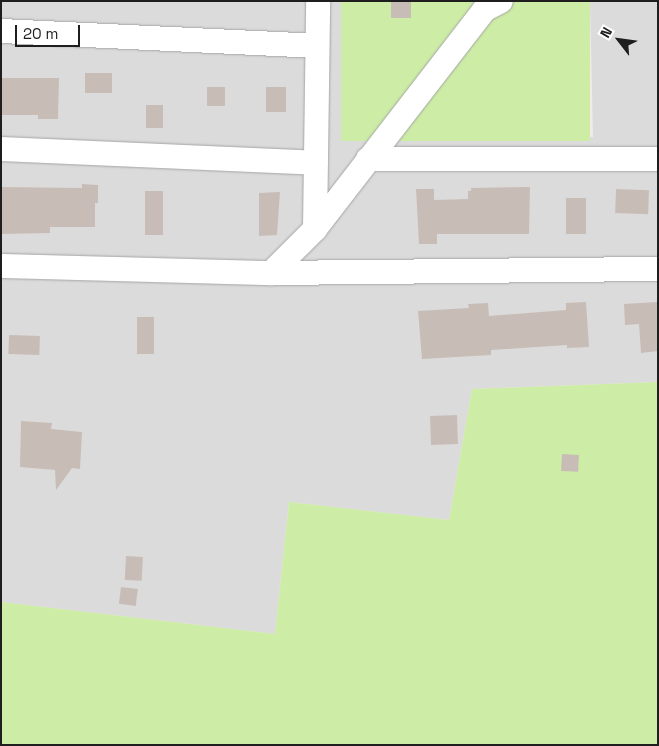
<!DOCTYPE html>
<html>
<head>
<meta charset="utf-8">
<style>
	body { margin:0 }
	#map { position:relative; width:659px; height:746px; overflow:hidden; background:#f0ebe3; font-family:"Space Grotesk",sans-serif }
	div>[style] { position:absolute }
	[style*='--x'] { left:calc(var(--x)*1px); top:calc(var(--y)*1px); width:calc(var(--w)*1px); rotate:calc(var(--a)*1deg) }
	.residential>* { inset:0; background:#dcdbdb }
	.grass>* { inset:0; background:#cdeda6; transform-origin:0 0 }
	.building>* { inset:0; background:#c8bdb6; transform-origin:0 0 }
	.roads { filter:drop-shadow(0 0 1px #a5a5a5) drop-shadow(0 0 1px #a5a5a5) }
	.minor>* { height:24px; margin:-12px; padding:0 12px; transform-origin:12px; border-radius:12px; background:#fff }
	span { translate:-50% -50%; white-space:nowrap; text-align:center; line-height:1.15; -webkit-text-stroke:4.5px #fff; paint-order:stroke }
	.frame { position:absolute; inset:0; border:2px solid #1e1e1e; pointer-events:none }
	.north { position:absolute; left:594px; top:15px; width:50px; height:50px; -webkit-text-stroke:4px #fff; paint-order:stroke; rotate:300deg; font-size:14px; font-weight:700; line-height:20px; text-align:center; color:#1e1e1e }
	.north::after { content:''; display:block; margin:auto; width:18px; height:22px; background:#1e1e1e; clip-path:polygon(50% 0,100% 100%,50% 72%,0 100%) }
	.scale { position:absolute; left:15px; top:25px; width:65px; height:22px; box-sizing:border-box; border:2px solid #1e1e1e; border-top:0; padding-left:6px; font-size:15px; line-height:18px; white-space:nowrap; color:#1e1e1e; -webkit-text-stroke:4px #fff; paint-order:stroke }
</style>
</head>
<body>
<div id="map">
	<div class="residential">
		<div style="clip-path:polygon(1px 1px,341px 1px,341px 141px,593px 137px,590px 1px,658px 1px,658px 382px,472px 389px,449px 520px,289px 502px,275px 634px,1px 602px)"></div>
	</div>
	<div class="grass">
		<div style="left:341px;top:1px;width:249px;height:140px"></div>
		<div style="clip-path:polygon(658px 382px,658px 745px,1px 745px,1px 602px,275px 634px,289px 502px,449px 520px,472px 389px)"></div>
	</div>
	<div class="building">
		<div style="left:391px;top:1px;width:20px;height:17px"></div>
		<div style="left:85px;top:73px;width:27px;height:20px"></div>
		<div style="clip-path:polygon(1px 78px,59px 78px,58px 119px,38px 119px,38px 115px,1px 115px)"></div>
		<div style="left:207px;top:87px;width:18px;height:19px"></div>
		<div style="left:266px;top:87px;width:20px;height:25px"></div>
		<div style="left:146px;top:105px;width:17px;height:23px"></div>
		<div style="clip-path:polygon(82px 184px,98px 185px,98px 203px,95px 203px,95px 227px,50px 227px,50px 233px,1px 234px,1px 187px,82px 188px)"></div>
		<div style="clip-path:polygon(530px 187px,529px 234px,437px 234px,437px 244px,419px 244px,416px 189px,434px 189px,434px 200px,468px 199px,468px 191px,471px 191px,471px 188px)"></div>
		<div style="left:616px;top:189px;width:33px;height:24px;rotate:2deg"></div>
		<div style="left:145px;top:191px;width:18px;height:44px"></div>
		<div style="clip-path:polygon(280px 192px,277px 235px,259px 236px,259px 193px)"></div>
		<div style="left:566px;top:198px;width:20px;height:36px"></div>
		<div style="clip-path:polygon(586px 302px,589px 347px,567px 348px,567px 345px,491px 350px,491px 355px,422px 359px,418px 311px,469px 308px,468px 304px,488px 303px,489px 316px,566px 310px,566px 303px)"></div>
		<div style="clip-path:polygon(657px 302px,658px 351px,641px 353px,639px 324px,625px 325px,624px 304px)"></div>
		<div style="left:137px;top:317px;width:17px;height:37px"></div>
		<div style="left:9px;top:335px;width:31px;height:19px;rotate:2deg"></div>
		<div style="left:457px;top:415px;width:29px;height:27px;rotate:88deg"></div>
		<div style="clip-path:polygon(21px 421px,52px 423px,51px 429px,82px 432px,80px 469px,72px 468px,56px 490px,55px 470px,20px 467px)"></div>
		<div style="left:562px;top:454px;width:17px;height:17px;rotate:3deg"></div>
		<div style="left:126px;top:556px;width:17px;height:24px;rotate:3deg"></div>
		<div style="left:121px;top:587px;width:17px;height:17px;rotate:7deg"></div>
	</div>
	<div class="roads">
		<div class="minor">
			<div style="--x:1;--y:31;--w:315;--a:2.7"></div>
			<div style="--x:1;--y:149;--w:315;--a:2.5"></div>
			<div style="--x:368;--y:159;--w:290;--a:0"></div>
			<div style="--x:315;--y:229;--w:228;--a:-89.2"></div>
			<div style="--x:1;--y:266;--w:270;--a:1.5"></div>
			<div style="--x:271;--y:273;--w:62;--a:-45"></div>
			<div style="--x:315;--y:229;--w:277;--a:-52.3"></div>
			<div style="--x:484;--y:10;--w:19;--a:-28"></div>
			<div style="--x:271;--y:273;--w:387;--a:-0.6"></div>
		</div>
	</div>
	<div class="frame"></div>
	<div class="north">N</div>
	<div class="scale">20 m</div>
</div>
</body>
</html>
